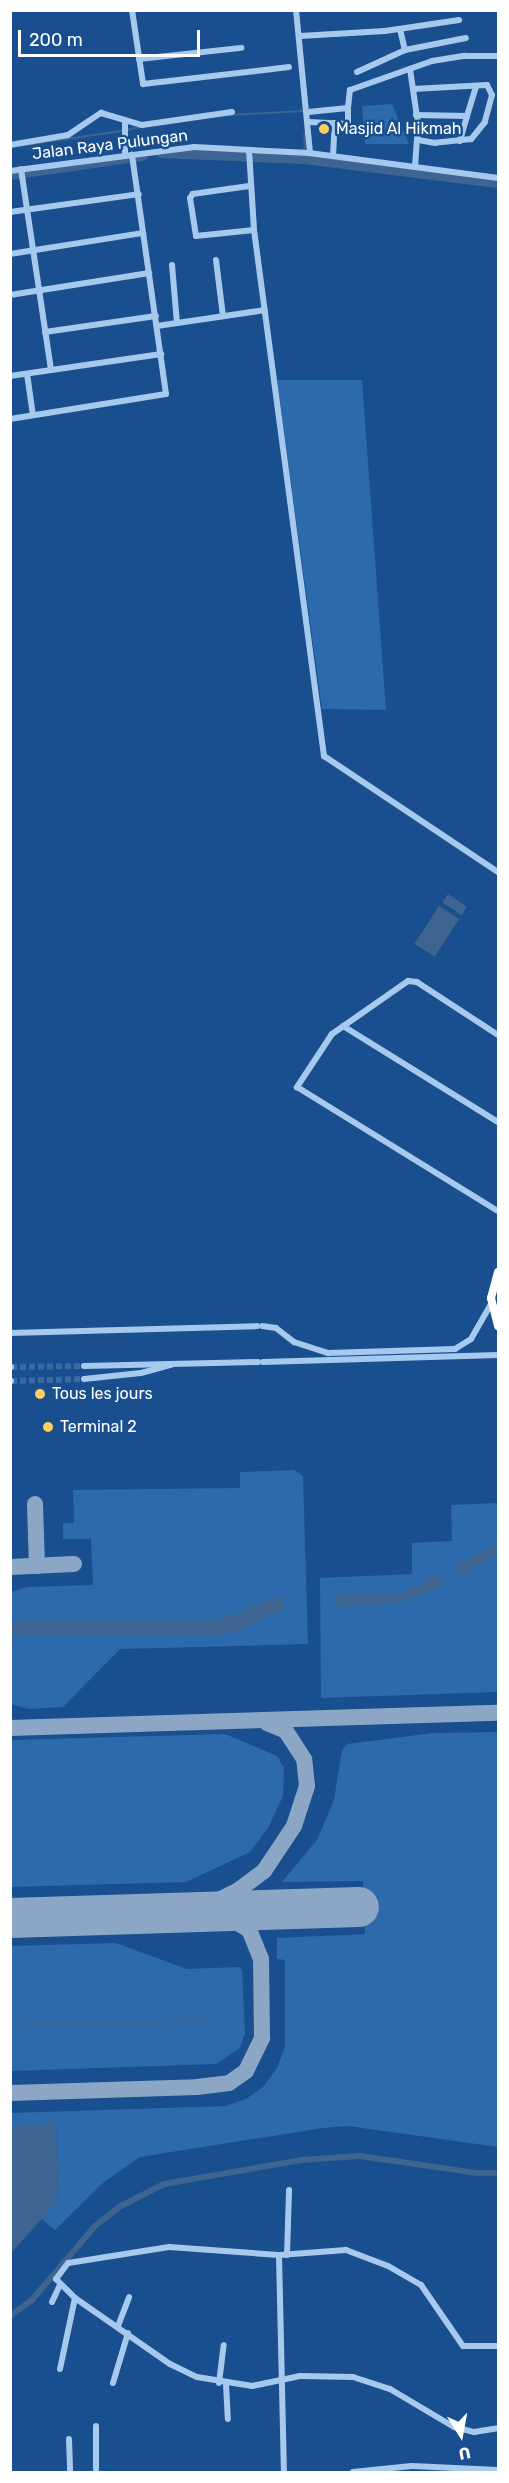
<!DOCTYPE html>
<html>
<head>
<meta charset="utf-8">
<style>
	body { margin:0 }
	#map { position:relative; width:509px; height:2483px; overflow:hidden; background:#194f8e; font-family:Rubik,sans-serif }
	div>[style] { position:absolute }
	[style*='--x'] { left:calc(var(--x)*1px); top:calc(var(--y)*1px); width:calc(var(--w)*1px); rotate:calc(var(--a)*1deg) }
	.green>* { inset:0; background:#2c6aac }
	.water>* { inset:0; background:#3e6592; transform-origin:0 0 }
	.stream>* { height:1.5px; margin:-0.75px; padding:0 0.75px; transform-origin:0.75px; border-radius:0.75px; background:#3e6592 }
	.canal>* { height:6px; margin:-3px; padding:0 3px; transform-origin:3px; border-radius:3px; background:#3e6592 }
	.river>* { height:10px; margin:-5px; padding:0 5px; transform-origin:5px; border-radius:5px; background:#3e6592 }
	.taxiway>* { height:16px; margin:-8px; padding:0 8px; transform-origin:8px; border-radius:8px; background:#8ca7c6 }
	.runway>* { height:40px; margin:-20px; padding:0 20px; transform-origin:20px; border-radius:20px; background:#8ca7c6 }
	.minor-tunnel>* { height:6px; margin-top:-3px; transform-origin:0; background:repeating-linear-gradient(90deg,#3c699f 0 6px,transparent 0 9px) }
	.minor>* { height:6px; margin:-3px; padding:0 3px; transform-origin:3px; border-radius:3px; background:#a6c9ee }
	.highway>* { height:8px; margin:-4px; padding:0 4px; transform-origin:4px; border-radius:4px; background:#fff }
	.dots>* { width:16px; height:16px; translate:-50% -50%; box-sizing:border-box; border:3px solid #194f8e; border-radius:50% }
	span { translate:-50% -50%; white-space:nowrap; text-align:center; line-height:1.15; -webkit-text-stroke:5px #194f8e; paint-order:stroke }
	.poi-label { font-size:16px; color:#fff }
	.left { translate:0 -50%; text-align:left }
	.street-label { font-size:16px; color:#fff }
	.frame { position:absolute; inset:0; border:12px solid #fff; pointer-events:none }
	.north { position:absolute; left:431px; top:2405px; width:60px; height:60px; -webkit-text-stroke:4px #194f8e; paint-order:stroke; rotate:169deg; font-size:16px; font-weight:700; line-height:24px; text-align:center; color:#fff }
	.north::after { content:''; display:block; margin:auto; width:21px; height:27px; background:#fff; clip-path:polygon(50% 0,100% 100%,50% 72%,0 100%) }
	.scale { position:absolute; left:18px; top:30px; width:182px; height:27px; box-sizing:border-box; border:3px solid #fff; border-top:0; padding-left:8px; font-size:18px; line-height:21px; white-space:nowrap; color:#fff; -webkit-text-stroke:4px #194f8e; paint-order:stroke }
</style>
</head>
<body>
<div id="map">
	<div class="green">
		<div style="clip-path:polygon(392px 104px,409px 144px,365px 144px,362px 106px)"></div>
		<div style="clip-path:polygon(277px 380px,362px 380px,386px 710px,322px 709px)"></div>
		<div style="clip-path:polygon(240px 1472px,294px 1470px,303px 1476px,308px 1644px,120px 1649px,63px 1707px,29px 1709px,11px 1704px,11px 1592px,28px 1587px,93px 1585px,91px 1539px,63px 1539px,63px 1523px,74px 1523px,73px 1490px,240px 1488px)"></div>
		<div style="clip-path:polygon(498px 1503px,498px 1692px,321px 1698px,320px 1578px,412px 1574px,412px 1543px,452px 1541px,451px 1505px)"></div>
		<div style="clip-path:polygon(498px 1732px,498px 2147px,348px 2126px,323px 2128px,140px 2157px,104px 2182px,55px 2230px,42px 2219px,58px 2201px,56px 2125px,11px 2126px,10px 2113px,225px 2106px,246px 2099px,263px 2087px,277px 2068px,285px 2047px,285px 1960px,277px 1959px,277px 1938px,365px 1934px,363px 1881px,282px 1882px,317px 1840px,334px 1800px,342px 1750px,347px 1744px,433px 1733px)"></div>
		<div style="clip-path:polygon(225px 1734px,277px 1756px,284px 1768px,283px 1796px,268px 1828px,250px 1852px,186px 1882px,11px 1887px,11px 1740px)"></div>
		<div style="clip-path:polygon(116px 1943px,187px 1969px,239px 1967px,242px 1970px,245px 2033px,240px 2048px,216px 2064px,11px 2071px,11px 1946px)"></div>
	</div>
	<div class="water">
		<div style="left:448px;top:894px;width:23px;height:10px;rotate:34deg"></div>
		<div style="left:439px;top:906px;width:24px;height:45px;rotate:33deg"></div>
		<div style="clip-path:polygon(498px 1542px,498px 1552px,460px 1576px,455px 1572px,453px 1568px)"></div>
		<div style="clip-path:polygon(439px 1575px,445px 1585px,400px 1603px,335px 1607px,335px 1594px,399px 1594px)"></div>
		<div style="clip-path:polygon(279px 1596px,283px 1598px,284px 1609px,236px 1632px,212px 1636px,11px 1636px,11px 1621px,219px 1620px)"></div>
		<div style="clip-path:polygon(56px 2124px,58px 2201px,11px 2253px,11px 2126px)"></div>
	</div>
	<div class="stream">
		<div style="--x:230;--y:115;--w:73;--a:-3.1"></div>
		<div style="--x:126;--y:130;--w:16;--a:-11"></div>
		<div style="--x:305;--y:133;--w:16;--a:90"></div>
		<div style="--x:25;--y:145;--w:97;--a:-8.3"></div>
		<div style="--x:10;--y:2026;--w:199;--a:-1.7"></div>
	</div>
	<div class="canal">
		<div style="--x:10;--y:2316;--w:27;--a:-36"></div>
		<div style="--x:32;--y:2300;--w:97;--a:-49.6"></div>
		<div style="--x:95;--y:2226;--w:33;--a:-38"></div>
		<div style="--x:121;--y:2206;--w:48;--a:-27.1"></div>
		<div style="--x:164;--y:2184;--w:139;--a:-9.9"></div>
		<div style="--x:301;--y:2160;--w:59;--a:-3.9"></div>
		<div style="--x:360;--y:2156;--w:117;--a:8.3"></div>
		<div style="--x:476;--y:2173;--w:22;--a:0"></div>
	</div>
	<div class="river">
		<div style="--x:161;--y:153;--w:143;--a:2.4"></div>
		<div style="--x:304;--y:159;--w:195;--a:7.1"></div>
		<div style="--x:10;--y:175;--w:134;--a:-8.1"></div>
	</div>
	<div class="taxiway">
		<div style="--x:35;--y:1504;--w:62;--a:88.2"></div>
		<div style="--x:10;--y:1567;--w:64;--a:-2.7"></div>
		<div style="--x:10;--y:1728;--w:488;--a:-1.8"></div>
		<div style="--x:181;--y:1912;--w:35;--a:-16"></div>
		<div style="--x:215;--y:1902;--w:28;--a:-27"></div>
		<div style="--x:240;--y:1889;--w:30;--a:-37"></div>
		<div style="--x:264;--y:1871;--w:54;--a:-56.3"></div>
		<div style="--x:294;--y:1826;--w:42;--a:-72"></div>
		<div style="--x:307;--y:1786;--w:27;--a:-96"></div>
		<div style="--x:304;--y:1759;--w:33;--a:-123"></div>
		<div style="--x:286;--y:1731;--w:21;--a:-157"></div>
		<div style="--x:10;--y:2093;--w:187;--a:-1.8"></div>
		<div style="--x:197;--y:2087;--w:32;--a:-7"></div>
		<div style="--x:229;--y:2083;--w:21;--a:-35"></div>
		<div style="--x:246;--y:2071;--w:37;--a:-64"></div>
		<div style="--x:262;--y:2038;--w:79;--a:-90.7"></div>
		<div style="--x:261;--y:1959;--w:31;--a:-112"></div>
		<div style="--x:249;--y:1930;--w:27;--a:-149"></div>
		<div style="--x:226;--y:1916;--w:21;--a:-166"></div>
	</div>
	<div class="runway">
		<div style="--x:10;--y:1918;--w:349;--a:-1.8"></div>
	</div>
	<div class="minor-tunnel">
		<div style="--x:11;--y:1367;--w:73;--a:-0.8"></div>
		<div style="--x:11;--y:1381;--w:73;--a:-1.6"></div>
	</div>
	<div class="minor">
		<div style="--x:132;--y:10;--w:75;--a:81.5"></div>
		<div style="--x:143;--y:84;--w:147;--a:-6.6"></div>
		<div style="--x:296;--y:10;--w:144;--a:84.4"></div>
		<div style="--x:400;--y:29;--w:22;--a:77"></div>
		<div style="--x:300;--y:36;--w:85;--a:-3.4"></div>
		<div style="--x:385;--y:31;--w:75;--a:-8.5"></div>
		<div style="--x:139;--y:59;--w:103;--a:-6.2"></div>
		<div style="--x:410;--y:69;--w:56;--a:81.7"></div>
		<div style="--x:418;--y:124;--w:43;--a:94"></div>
		<div style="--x:357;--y:72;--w:53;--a:-24.6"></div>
		<div style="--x:405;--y:50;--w:62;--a:-11.1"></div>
		<div style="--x:413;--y:89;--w:74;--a:-3.1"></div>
		<div style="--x:487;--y:85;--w:11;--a:63"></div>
		<div style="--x:492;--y:95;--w:28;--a:105"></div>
		<div style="--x:485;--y:122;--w:22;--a:129"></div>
		<div style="--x:471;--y:139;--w:36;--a:174"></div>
		<div style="--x:435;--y:143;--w:17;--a:-170"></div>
		<div style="--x:308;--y:112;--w:40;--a:-5.7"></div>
		<div style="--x:348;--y:108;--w:18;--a:-84"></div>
		<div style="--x:350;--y:90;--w:87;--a:-19.5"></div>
		<div style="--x:432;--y:61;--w:33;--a:-9"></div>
		<div style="--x:465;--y:56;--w:33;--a:0"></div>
		<div style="--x:416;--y:115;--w:51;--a:1.1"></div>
		<div style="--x:467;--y:116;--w:26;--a:106"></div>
		<div style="--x:467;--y:116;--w:31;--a:-73"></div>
		<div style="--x:309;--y:122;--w:39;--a:3"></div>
		<div style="--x:348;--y:124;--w:16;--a:-90"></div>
		<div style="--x:10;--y:145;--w:59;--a:-9.8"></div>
		<div style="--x:68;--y:135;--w:40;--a:-34"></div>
		<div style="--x:101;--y:113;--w:43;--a:16.3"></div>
		<div style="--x:142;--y:125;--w:91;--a:-8.2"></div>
		<div style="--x:249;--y:150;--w:80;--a:86.4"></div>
		<div style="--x:254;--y:230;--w:531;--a:82.42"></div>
		<div style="--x:324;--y:756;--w:209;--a:33.7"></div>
		<div style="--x:125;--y:155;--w:35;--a:-90"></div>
		<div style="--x:333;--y:156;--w:33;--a:-87"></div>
		<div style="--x:21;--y:169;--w:203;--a:81.5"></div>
		<div style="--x:10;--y:171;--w:186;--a:-7.4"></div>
		<div style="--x:194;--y:147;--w:115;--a:3"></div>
		<div style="--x:309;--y:153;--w:191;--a:7.5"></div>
		<div style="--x:249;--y:186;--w:57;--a:171.9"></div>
		<div style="--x:193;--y:194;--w:5;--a:127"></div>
		<div style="--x:190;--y:198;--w:38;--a:81"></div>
		<div style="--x:196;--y:236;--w:58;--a:-5.9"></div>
		<div style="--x:10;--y:212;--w:130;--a:-7.9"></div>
		<div style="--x:10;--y:254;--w:135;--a:-9"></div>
		<div style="--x:216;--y:260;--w:56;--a:82.9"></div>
		<div style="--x:172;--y:265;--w:58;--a:85.1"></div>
		<div style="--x:10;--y:295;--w:141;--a:-9"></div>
		<div style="--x:157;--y:326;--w:109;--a:-8.4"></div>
		<div style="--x:45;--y:332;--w:112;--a:-8.2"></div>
		<div style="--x:27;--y:374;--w:41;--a:81.7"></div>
		<div style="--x:10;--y:376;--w:153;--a:-8.3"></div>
		<div style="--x:10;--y:419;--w:158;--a:-9.1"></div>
		<div style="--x:166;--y:394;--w:242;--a:-98.1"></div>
		<div style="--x:343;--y:1026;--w:182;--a:31.8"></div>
		<div style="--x:498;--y:1035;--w:97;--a:-146.8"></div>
		<div style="--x:417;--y:982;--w:9;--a:-174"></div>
		<div style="--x:408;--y:981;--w:93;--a:145.1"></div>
		<div style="--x:332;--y:1034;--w:64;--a:123.4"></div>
		<div style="--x:297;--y:1087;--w:236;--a:31.7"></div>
		<div style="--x:262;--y:1326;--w:14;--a:8"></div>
		<div style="--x:276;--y:1328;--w:23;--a:38"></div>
		<div style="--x:294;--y:1342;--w:36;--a:18"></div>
		<div style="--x:328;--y:1353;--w:127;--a:-1.8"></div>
		<div style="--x:455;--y:1349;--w:19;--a:-32"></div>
		<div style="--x:471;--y:1339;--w:40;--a:-60.3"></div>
		<div style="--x:10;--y:1333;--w:247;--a:-1.6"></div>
		<div style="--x:263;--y:1362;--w:235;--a:-1.7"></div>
		<div style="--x:84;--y:1366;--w:174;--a:-1.3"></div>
		<div style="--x:10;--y:1367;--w:1;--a:0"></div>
		<div style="--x:84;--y:1379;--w:57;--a:-6"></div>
		<div style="--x:141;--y:1373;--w:31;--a:-15"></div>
		<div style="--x:10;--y:1381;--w:1;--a:0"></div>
		<div style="--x:279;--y:2255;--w:217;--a:88.7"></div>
		<div style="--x:287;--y:2255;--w:65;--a:-88.2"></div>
		<div style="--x:52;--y:2302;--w:19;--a:-65"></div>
		<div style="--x:118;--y:2326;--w:31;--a:-69"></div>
		<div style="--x:498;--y:2346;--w:35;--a:180"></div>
		<div style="--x:463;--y:2346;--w:74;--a:-124.5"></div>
		<div style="--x:421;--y:2285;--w:38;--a:-150"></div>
		<div style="--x:388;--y:2266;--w:45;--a:-159.1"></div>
		<div style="--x:346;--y:2250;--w:67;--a:175.7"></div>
		<div style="--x:279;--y:2255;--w:110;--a:-175.8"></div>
		<div style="--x:169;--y:2247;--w:102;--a:171"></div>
		<div style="--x:68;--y:2263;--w:20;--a:127"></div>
		<div style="--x:56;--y:2279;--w:27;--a:45"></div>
		<div style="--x:75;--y:2298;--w:116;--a:34.8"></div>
		<div style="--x:170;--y:2364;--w:30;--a:26"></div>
		<div style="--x:197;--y:2377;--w:56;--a:9.3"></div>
		<div style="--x:252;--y:2386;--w:49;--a:-11.8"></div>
		<div style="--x:300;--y:2376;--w:53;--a:1.1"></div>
		<div style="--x:353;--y:2377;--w:39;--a:18"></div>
		<div style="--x:390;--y:2389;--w:74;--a:30.7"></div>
		<div style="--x:454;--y:2427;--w:21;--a:14"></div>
		<div style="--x:474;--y:2432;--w:24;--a:-9"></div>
		<div style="--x:60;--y:2369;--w:73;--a:-78.1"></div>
		<div style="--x:113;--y:2383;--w:52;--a:-73.3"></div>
		<div style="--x:219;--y:2383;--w:38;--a:-83"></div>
		<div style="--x:226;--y:2384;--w:35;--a:87"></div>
		<div style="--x:69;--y:2439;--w:33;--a:88"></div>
		<div style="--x:96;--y:2472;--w:46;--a:-90"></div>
		<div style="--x:353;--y:2472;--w:59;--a:-5.8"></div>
		<div style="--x:412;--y:2466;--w:86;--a:2.7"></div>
	</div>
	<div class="highway">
		<div style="--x:498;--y:1272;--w:27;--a:105"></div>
		<div style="--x:491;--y:1298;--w:29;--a:76"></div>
	</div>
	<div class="dots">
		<div style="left:324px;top:129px;background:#ffce63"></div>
		<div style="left:40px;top:1394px;background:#ffce63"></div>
		<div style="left:48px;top:1427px;background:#ffce63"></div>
	</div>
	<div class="poi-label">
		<span class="left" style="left:336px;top:129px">Masjid Al Hikmah</span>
		<span class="left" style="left:52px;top:1394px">Tous les jours</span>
		<span class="left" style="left:60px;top:1427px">Terminal 2</span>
	</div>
	<div class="street-label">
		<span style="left:110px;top:145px;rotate:-7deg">Jalan Raya Pulungan</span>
	</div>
	<div class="frame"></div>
	<div class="north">U</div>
	<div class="scale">200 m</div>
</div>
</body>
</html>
